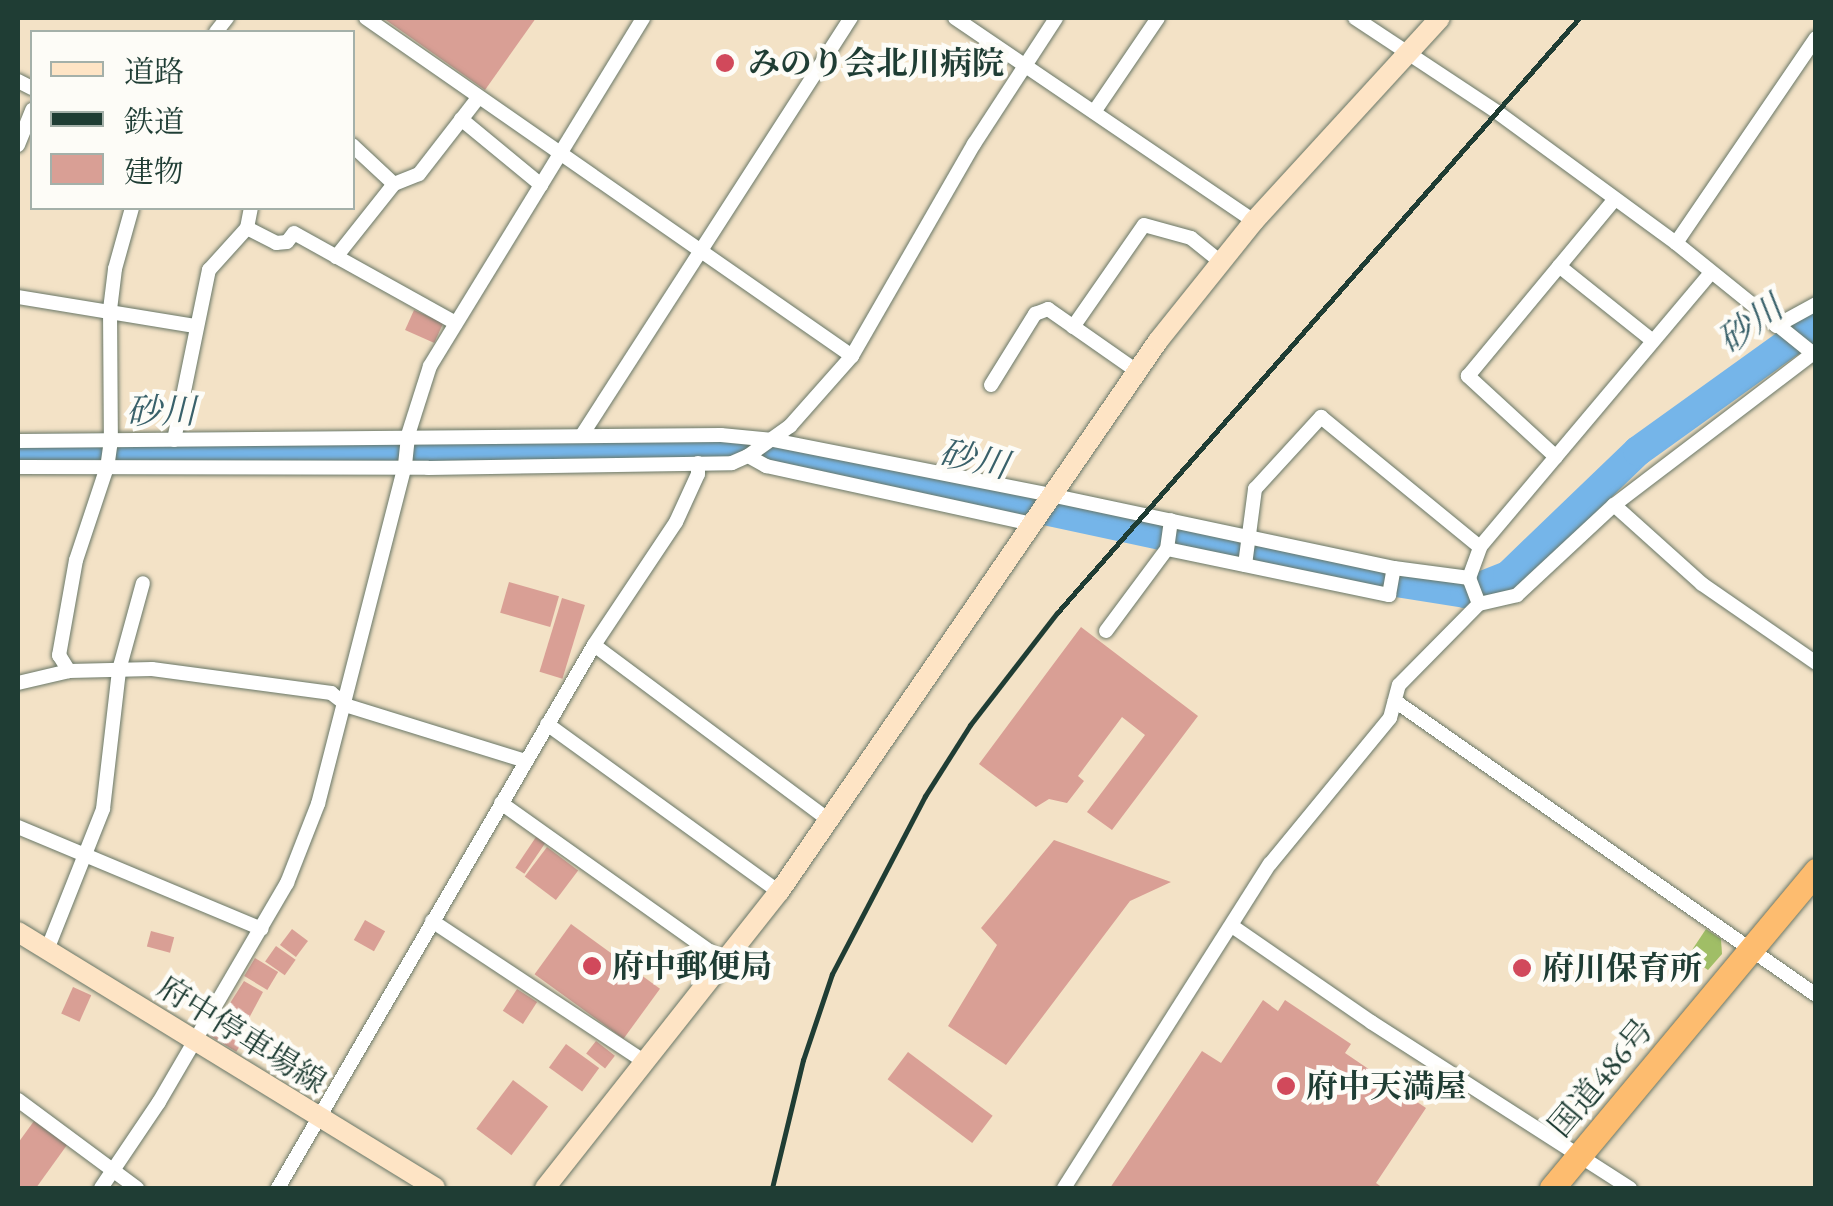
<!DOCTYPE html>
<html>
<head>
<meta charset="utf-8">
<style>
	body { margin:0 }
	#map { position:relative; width:1833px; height:1206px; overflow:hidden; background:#f3e2c6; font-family:"EB Garamond","Noto Serif JP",serif }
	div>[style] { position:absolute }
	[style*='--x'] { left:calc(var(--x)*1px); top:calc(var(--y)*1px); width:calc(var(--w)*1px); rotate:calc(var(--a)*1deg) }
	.green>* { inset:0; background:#a0be66 }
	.river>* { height:30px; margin:-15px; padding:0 15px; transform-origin:15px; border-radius:15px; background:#75b5e9 }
	.building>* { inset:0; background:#d99f95; transform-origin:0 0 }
	.roads { filter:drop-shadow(0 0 2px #697767) drop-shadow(0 0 2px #697767) }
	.street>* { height:14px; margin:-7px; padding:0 7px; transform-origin:7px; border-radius:7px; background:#fff }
	.secondary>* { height:20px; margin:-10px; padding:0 10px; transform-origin:10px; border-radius:10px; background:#fee4c5 }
	.highway>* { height:25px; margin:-12.5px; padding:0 12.5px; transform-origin:12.5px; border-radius:12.5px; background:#fdbc6f }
	.rail>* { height:5px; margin:-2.5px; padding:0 2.5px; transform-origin:2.5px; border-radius:2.5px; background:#1f3d34 }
	.dots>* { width:28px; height:28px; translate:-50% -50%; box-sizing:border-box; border:5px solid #fdfcf7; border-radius:50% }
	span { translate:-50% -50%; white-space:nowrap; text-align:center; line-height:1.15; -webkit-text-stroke:9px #fdfcf7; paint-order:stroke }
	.poi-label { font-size:32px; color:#1f3d34; font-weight:700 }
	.left { translate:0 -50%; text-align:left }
	.street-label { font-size:32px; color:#1f3d34 }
	.water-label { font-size:35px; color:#39616a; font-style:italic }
	.frame { position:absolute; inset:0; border:20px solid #1f3d34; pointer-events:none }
	.legend { position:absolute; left:30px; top:30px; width:325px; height:180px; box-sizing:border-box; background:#fdfcf7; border:2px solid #a4b0a9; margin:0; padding:12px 18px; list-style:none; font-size:30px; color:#1f3d34 }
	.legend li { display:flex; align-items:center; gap:20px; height:50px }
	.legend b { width:50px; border:2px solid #a4b0a9 }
</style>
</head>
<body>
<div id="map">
	<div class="green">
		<div style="clip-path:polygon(1706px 929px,1721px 939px,1722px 954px,1708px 970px,1688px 956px)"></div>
	</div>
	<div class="river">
		<div style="--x:18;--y:449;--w:697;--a:-0.41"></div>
		<div style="--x:715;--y:444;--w:69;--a:8.4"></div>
		<div style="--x:783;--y:454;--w:563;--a:12.11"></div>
		<div style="--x:1333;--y:572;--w:134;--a:9"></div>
		<div style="--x:1465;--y:593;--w:46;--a:-21.6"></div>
		<div style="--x:1508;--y:576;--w:180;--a:-43.9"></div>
		<div style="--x:1638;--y:451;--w:219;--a:-35.7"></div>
	</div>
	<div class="building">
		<div style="clip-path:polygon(383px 18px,536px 18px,485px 90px)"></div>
		<div style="left:414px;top:310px;width:32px;height:22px;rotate:24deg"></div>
		<div style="left:509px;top:582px;width:52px;height:32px;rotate:16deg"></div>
		<div style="left:562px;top:598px;width:24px;height:77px;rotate:17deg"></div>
		<div style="clip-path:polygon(1081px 627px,1198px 716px,1112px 830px,1087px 812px,1145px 735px,1122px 717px,1078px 776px,1084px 781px,1067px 803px,1049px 799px,1036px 807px,979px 764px)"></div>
		<div style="left:536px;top:837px;width:11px;height:37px;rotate:34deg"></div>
		<div style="clip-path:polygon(1054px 840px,1171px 882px,1130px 901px,1006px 1065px,948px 1026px,997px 945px,981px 928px)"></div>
		<div style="left:547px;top:847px;width:39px;height:37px;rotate:37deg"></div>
		<div style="left:365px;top:920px;width:23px;height:23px;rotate:29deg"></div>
		<div style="left:571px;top:924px;width:110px;height:62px;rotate:36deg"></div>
		<div style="left:292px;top:929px;width:20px;height:20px;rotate:37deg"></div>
		<div style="left:151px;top:931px;width:24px;height:16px;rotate:15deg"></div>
		<div style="left:276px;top:946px;width:24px;height:19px;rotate:35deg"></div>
		<div style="left:255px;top:958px;width:27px;height:21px;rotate:31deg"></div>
		<div style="clip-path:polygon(244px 981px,263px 992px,241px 1033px,220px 1019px)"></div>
		<div style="left:73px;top:987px;width:20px;height:29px;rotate:24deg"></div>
		<div style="left:517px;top:989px;width:24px;height:26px;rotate:33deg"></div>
		<div style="clip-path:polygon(1263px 1000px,1278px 1011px,1285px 1000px,1351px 1044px,1345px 1053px,1426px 1108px,1376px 1183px,1383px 1188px,1110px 1188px,1202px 1051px,1221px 1063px)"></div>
		<div style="left:218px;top:1022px;width:31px;height:16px;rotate:31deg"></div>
		<div style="left:596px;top:1041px;width:24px;height:16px;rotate:38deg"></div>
		<div style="left:566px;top:1044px;width:41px;height:29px;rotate:36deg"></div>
		<div style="left:908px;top:1052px;width:106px;height:34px;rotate:37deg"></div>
		<div style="left:513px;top:1080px;width:44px;height:61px;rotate:37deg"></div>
		<div style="clip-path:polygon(34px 1121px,67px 1145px,36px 1188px,18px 1188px,18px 1143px)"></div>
	</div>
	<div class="roads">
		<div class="street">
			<div style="--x:366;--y:18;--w:592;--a:34.82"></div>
			<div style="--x:955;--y:18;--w:361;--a:34.2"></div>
			<div style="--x:1355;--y:18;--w:170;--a:33.5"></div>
			<div style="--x:1497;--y:112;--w:222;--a:36.2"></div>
			<div style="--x:1676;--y:243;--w:180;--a:38.9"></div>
			<div style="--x:216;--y:32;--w:18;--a:-52"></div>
			<div style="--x:18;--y:81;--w:16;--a:27"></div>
			<div style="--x:1094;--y:112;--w:114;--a:-55.8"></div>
			<div style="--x:461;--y:119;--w:104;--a:39.5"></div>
			<div style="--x:18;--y:145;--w:38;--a:-68"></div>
			<div style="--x:352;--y:145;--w:57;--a:42.9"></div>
			<div style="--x:132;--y:208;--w:63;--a:105.6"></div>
			<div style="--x:115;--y:269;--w:41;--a:97"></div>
			<div style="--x:110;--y:310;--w:130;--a:89.6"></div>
			<div style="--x:111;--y:440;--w:27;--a:98"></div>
			<div style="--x:107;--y:467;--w:98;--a:108.4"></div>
			<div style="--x:76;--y:560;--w:97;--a:100.1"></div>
			<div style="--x:59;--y:655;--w:19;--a:58"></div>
			<div style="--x:69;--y:671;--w:83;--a:-1.4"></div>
			<div style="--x:152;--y:669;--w:181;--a:7.6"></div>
			<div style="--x:331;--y:693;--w:21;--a:37"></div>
			<div style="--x:348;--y:706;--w:186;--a:17.2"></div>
			<div style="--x:247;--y:228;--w:20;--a:-79"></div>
			<div style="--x:1676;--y:243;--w:248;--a:-55.7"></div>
			<div style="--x:336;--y:257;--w:93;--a:-51.5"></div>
			<div style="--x:394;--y:184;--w:27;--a:-22"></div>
			<div style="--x:419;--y:174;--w:96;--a:-52.2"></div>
			<div style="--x:1559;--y:266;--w:120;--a:38.6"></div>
			<div style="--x:18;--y:297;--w:180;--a:9.3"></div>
			<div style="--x:1776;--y:326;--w:46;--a:-28.8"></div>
			<div style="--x:1073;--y:327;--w:124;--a:-55.2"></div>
			<div style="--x:1144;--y:225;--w:49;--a:15.5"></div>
			<div style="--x:1191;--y:238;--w:38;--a:39"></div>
			<div style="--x:991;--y:385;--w:84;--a:-58.2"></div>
			<div style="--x:1035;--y:314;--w:14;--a:-21"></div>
			<div style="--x:1048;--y:309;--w:110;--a:35"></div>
			<div style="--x:582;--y:435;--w:496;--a:-57.2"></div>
			<div style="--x:174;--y:440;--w:174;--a:-78.4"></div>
			<div style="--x:209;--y:270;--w:57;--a:-47.9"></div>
			<div style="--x:247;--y:228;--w:33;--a:27"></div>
			<div style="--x:276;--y:243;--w:11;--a:-5"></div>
			<div style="--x:287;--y:242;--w:11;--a:-52"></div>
			<div style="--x:294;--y:233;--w:185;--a:29.1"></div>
			<div style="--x:18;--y:441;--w:703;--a:-0.49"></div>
			<div style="--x:721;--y:435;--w:52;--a:5.5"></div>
			<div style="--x:773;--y:440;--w:288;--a:11.2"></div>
			<div style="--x:1055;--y:496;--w:347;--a:12"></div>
			<div style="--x:1394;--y:568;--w:76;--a:7.6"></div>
			<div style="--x:748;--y:456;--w:21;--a:29"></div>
			<div style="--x:766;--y:466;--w:273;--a:12.3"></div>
			<div style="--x:1556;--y:457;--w:120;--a:-137.4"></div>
			<div style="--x:1468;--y:376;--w:230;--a:-50.3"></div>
			<div style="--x:18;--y:467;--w:410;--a:0.1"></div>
			<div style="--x:428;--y:468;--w:304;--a:-0.9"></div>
			<div style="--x:732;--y:463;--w:17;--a:-24"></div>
			<div style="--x:748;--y:456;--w:52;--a:-35.5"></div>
			<div style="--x:790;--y:426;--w:94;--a:-48.5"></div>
			<div style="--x:852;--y:356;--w:245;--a:-60.1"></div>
			<div style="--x:974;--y:144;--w:150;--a:-56.9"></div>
			<div style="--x:1614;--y:505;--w:118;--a:41.9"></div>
			<div style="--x:1702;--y:584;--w:139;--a:34.7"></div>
			<div style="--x:1167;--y:549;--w:227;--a:11.7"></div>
			<div style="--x:1389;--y:595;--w:27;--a:-80"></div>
			<div style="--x:1245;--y:565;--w:77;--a:-82.5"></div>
			<div style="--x:1255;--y:489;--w:98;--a:-47.5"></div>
			<div style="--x:1321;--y:417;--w:205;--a:39.3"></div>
			<div style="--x:1479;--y:604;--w:28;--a:-111"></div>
			<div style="--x:1469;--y:578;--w:33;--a:-70"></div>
			<div style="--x:1480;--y:547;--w:358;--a:-49.9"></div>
			<div style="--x:1106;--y:631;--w:102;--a:-53.4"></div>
			<div style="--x:1167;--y:549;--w:29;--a:-82"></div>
			<div style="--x:594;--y:645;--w:293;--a:36.7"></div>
			<div style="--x:18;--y:683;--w:52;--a:-13.2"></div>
			<div style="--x:1395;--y:701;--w:513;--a:34.93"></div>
			<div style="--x:547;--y:724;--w:286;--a:35.9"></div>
			<div style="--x:501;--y:803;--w:275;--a:35.4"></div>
			<div style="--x:18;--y:827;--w:264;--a:22.7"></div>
			<div style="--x:432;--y:921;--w:255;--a:33.5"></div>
			<div style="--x:1232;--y:926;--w:169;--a:34.6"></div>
			<div style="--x:1371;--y:1022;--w:308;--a:32.7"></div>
			<div style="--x:47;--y:950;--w:152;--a:-68.3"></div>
			<div style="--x:103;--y:809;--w:140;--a:-83.4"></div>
			<div style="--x:119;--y:670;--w:90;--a:-74.6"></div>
			<div style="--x:18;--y:1100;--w:148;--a:36.5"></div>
			<div style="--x:101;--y:1188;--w:104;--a:-56"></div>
			<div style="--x:159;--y:1102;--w:254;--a:-59.7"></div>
			<div style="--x:287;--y:883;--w:85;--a:-68.6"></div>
			<div style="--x:318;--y:804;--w:350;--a:-75.6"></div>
			<div style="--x:405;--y:465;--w:30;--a:-84"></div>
			<div style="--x:408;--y:435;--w:72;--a:-72.3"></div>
			<div style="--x:430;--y:366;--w:408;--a:-58.5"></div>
			<div style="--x:278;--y:1188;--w:628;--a:-59.8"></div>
			<div style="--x:594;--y:645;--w:148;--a:-56.3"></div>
			<div style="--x:676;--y:522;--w:53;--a:-65.4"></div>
			<div style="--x:698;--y:474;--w:11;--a:-90"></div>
			<div style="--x:1064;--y:1188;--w:384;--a:-57.6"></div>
			<div style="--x:1270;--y:864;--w:189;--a:-50.6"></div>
			<div style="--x:1390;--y:718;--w:34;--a:-75"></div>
			<div style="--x:1399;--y:685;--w:114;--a:-45.4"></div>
			<div style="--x:1479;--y:604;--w:39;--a:-13"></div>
			<div style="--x:1517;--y:595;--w:132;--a:-42.9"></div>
			<div style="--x:1614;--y:505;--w:254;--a:-37.3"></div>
		</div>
		<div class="secondary">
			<div style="--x:18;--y:932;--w:489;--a:31.5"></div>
			<div style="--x:545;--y:1188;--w:377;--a:-51.7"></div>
			<div style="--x:779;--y:892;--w:669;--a:-55.48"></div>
			<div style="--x:1158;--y:341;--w:154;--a:-51.3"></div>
			<div style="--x:1254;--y:221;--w:275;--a:-47.5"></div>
		</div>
		<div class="highway">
			<div style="--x:1552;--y:1188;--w:413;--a:-50.2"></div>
		</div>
	</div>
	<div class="rail">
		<div style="--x:772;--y:1188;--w:132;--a:-76.4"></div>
		<div style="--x:803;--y:1060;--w:91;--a:-71.4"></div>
		<div style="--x:832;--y:974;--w:201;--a:-62.4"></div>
		<div style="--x:925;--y:796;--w:84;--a:-57.6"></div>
		<div style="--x:970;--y:725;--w:142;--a:-52.2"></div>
		<div style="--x:1057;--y:613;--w:792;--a:-48.74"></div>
	</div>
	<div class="dots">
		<div style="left:725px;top:63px;background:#d1495b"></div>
		<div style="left:592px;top:966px;background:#d1495b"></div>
		<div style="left:1522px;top:968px;background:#d1495b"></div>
		<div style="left:1286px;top:1086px;background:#d1495b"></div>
	</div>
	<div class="poi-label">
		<span class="left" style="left:748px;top:63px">みのり会北川病院</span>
		<span class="left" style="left:612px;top:966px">府中郵便局</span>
		<span class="left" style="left:1542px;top:968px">府川保育所</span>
		<span class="left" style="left:1306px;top:1086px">府中天満屋</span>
	</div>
	<div class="street-label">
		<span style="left:242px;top:1035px;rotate:32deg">府中停車場線</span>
		<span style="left:1601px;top:1078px;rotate:-50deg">国道486号</span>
	</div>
	<div class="water-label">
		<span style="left:1750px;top:324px;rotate:-36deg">砂川</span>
		<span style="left:161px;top:411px">砂川</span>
		<span style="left:974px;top:459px;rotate:12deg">砂川</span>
	</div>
	<div class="frame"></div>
	<ul class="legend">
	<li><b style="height:12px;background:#fee4c5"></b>道路</li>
	<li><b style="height:12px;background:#1f3d34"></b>鉄道</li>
	<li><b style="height:28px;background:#d99f95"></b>建物</li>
	</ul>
</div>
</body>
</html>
